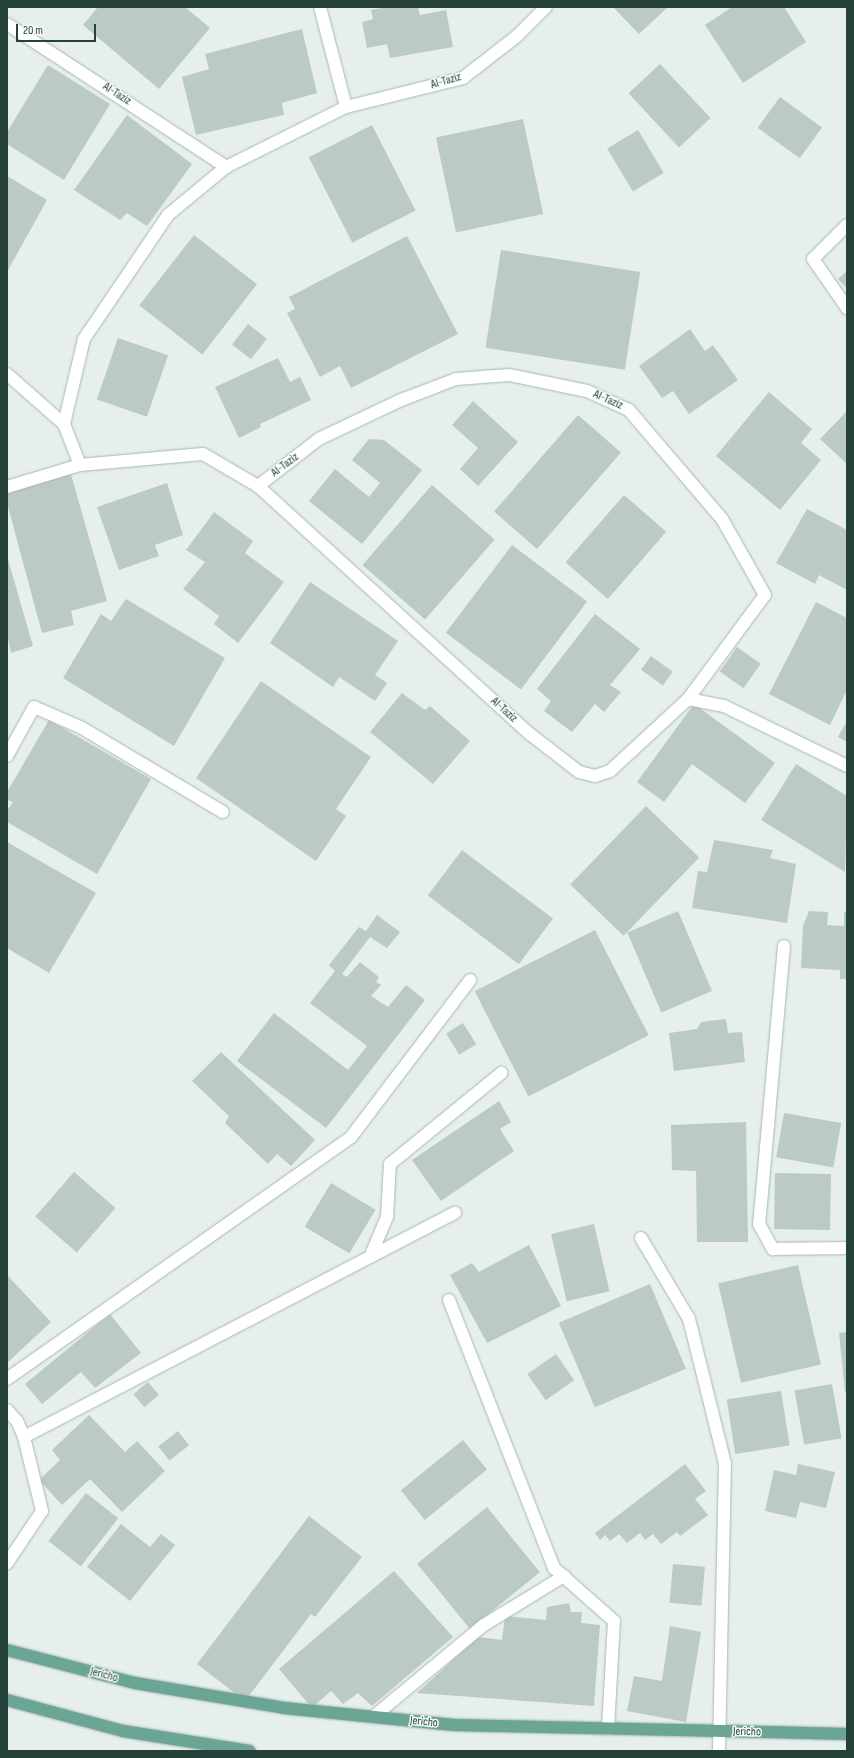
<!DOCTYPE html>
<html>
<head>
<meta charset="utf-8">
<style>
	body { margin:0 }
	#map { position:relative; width:854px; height:1758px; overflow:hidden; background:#e6efeb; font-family:"Sofia Sans Condensed",sans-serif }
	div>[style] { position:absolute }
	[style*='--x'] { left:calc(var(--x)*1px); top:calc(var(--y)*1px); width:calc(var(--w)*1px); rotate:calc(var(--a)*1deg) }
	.building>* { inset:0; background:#bbcac4; transform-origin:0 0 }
	.roads { filter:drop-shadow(0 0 1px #a8b8b2) drop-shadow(0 0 1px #a8b8b2) }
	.minor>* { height:12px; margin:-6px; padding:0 6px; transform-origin:6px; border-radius:6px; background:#fff }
	.major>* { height:12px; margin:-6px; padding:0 6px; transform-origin:6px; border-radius:6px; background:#6aa596 }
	span { translate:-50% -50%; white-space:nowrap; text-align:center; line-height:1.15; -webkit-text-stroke:3px #f7fbf9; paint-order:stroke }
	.street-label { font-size:12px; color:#24423a }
	.frame { position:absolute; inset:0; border:8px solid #24423a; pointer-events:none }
	.scale { position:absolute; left:16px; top:24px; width:80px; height:18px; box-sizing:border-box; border:2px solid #24423a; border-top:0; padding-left:5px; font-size:12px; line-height:14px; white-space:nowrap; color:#24423a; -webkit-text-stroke:3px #f7fbf9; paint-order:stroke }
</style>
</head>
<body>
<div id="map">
	<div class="building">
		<div style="clip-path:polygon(98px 7px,185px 7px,210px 28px,159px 89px,83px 25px)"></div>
		<div style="clip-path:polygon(388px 7px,418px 7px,420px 15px,446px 10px,453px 47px,390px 58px,387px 44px,367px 48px,362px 22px,373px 19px,371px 10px)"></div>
		<div style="clip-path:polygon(613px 7px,668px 7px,639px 34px)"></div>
		<div style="clip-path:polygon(732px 7px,784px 7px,806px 42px,743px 83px,705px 25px)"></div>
		<div style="clip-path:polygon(302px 29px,317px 93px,282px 103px,284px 115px,196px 135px,182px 77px,209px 69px,205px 54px)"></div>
		<div style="left:660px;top:64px;width:74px;height:43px;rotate:47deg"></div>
		<div style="clip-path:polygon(48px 65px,110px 104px,64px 180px,7px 144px,7px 132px)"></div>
		<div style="left:780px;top:97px;width:52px;height:38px;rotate:36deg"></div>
		<div style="clip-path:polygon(127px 115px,192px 164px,147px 226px,127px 213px,120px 220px,74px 190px)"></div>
		<div style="left:523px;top:119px;width:97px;height:89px;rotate:78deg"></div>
		<div style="left:372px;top:125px;width:96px;height:71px;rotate:63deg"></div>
		<div style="left:638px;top:130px;width:50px;height:36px;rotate:59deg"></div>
		<div style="clip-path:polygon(7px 176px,47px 200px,7px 272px)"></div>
		<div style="left:194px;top:235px;width:80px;height:89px;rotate:38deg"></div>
		<div style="clip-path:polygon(407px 236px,458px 334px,351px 388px,340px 366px,320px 377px,287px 313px,295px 309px,289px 297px)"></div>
		<div style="left:501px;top:250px;width:141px;height:99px;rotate:9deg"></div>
		<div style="clip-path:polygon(847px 271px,847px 288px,838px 279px)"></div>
		<div style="left:248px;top:324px;width:24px;height:26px;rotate:38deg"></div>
		<div style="clip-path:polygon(690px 329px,705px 351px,713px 345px,738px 380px,689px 414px,673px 391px,662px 398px,639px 366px)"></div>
		<div style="left:118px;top:338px;width:53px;height:65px;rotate:19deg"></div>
		<div style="clip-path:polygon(278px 358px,290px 382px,300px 377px,311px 400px,260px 424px,261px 427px,239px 438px,215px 387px)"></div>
		<div style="clip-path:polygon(769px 392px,812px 429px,801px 443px,821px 460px,780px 510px,716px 456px)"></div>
		<div style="clip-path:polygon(473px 401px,518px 442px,478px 486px,460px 469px,478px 448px,452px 425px)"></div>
		<div style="clip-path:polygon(847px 411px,847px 464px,820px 439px)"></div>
		<div style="left:578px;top:415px;width:57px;height:128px;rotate:41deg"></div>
		<div style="clip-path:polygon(369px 439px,384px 440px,422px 470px,362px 544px,309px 501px,335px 469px,369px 497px,380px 483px,352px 460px)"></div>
		<div style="clip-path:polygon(70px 471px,107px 601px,71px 611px,74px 625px,42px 633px,7px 503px,7px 489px)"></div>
		<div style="clip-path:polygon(167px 483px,183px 535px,155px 545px,159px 556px,119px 570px,97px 507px)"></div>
		<div style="left:432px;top:485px;width:83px;height:106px;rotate:41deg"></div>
		<div style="left:624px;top:495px;width:56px;height:89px;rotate:41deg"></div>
		<div style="clip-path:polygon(807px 509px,847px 530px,847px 590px,819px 575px,815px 584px,776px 563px)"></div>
		<div style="clip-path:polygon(214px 512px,253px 541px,245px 553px,284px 582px,238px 643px,214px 624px,219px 616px,183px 589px,205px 562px,186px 550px)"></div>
		<div style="left:512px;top:545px;width:94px;height:110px;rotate:37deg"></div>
		<div style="clip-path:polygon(7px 556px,33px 646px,11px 653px,7px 633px)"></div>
		<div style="clip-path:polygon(310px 582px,398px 641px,375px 675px,387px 683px,375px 701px,339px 677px,333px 687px,270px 643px)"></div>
		<div style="clip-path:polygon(126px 599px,225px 658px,174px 746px,63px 678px,101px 614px,111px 621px)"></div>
		<div style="clip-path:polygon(816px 602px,847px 618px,847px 690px,830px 725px,769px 694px)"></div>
		<div style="clip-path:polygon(595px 614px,640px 649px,610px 685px,621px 692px,604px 712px,595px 704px,572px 732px,544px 711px,551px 701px,537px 689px)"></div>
		<div style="left:737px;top:647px;width:29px;height:30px;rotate:35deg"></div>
		<div style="left:651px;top:656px;width:27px;height:17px;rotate:36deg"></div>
		<div style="clip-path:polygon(261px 681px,371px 757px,336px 809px,346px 816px,316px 861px,196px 778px)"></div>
		<div style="clip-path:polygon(402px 693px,425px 710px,430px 706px,470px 741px,433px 784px,370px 732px)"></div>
		<div style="clip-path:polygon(694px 704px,775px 763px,745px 803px,692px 764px,664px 802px,637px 782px)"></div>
		<div style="clip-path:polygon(49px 720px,151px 779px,97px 874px,7px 822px,7px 811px,13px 802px,7px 800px,7px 792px)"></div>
		<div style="clip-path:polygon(847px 721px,847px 742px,838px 737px)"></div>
		<div style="clip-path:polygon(796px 764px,847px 796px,845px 872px,761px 820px)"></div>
		<div style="left:646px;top:806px;width:74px;height:109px;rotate:44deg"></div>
		<div style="clip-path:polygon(714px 840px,773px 850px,770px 858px,796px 864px,787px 923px,692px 908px,698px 871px,707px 872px)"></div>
		<div style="clip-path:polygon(7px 842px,96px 893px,49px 973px,7px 948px)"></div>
		<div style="left:462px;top:850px;width:114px;height:57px;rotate:37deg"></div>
		<div style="left:678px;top:911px;width:87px;height:55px;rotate:67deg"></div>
		<div style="clip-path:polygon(809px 911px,828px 912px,827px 925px,844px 926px,844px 912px,847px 912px,847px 979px,840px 979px,840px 970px,801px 968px,803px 926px)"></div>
		<div style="clip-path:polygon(377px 915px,400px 932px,387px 948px,370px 937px,342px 974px,347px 977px,360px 962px,379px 977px,376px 982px,381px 985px,371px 996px,388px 1007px,406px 985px,425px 1000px,326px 1128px,237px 1061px,274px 1013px,348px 1070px,367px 1046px,310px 1003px,335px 971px,329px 965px,359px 927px,366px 931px)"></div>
		<div style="left:595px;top:930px;width:118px;height:135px;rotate:63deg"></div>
		<div style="clip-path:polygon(726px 1019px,728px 1033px,742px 1032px,745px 1062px,674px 1071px,669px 1033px,697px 1029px,701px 1022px)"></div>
		<div style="left:463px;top:1023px;width:25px;height:20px;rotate:58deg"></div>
		<div style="clip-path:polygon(221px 1052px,315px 1140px,291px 1166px,277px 1154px,268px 1164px,225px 1123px,229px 1116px,192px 1081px)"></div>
		<div style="clip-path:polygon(499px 1101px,511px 1122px,500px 1129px,514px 1151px,441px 1201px,412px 1160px)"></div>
		<div style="left:784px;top:1113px;width:58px;height:45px;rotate:10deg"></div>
		<div style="clip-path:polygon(746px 1122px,748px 1242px,697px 1242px,696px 1171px,672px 1170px,671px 1125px)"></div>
		<div style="left:74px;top:1172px;width:55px;height:59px;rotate:41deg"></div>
		<div style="left:775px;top:1173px;width:56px;height:56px;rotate:1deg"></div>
		<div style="left:331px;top:1183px;width:52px;height:51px;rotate:31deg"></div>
		<div style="left:594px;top:1224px;width:69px;height:44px;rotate:77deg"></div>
		<div style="clip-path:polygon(529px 1245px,561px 1306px,487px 1343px,450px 1275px,472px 1263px,479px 1272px)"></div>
		<div style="left:798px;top:1265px;width:102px;height:82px;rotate:77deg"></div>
		<div style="clip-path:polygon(7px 1275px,51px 1322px,7px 1363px)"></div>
		<div style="left:650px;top:1284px;width:92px;height:99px;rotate:67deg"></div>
		<div style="clip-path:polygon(110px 1314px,141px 1353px,95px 1388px,81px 1372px,42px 1404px,25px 1384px)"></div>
		<div style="clip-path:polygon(847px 1332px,847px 1392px,845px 1392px,839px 1333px)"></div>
		<div style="left:556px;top:1354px;width:32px;height:35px;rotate:55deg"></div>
		<div style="left:148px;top:1382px;width:17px;height:19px;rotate:50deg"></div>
		<div style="left:832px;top:1384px;width:55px;height:38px;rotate:80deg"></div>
		<div style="left:781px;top:1391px;width:55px;height:55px;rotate:81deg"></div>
		<div style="clip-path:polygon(89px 1415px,125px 1452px,137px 1441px,165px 1471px,122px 1512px,90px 1479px,62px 1505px,39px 1480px,60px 1460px,52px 1450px)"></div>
		<div style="left:178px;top:1431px;width:18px;height:25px;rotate:52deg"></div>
		<div style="left:463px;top:1440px;width:38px;height:80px;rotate:51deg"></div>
		<div style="clip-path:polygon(685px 1464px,706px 1491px,695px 1499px,708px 1515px,680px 1536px,677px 1532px,661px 1544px,653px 1534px,645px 1540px,640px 1533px,627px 1543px,619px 1534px,610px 1541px,605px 1535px,600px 1540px,595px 1533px)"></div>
		<div style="clip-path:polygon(798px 1464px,835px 1472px,826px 1508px,800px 1502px,796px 1518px,765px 1511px,774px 1470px,796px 1475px)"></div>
		<div style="left:86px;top:1493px;width:41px;height:61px;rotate:38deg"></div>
		<div style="left:487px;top:1507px;width:84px;height:90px;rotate:51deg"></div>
		<div style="clip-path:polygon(309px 1516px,362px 1557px,315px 1617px,311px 1614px,245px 1701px,197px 1664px)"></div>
		<div style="clip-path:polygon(121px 1524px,150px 1547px,161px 1534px,175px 1545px,130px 1601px,87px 1567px)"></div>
		<div style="left:673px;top:1564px;width:32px;height:39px;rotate:5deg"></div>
		<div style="clip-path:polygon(394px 1571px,453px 1637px,372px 1706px,358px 1693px,343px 1704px,331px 1691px,312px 1708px,279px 1669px)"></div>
		<div style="clip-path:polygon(569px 1603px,571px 1612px,582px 1612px,581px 1623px,600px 1625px,594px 1706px,417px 1693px,478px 1637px,502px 1640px,505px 1616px,546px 1620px,547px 1607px)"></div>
		<div style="clip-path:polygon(670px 1626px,701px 1632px,686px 1722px,627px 1711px,634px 1676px,662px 1681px)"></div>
	</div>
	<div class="roads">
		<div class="minor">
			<div style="--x:320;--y:7;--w:103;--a:75.4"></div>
			<div style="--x:7;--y:24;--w:262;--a:33.1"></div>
			<div style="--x:847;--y:225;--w:48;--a:135"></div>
			<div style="--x:813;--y:259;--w:60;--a:55.2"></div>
			<div style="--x:7;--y:374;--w:76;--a:41.3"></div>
			<div style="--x:80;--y:465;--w:44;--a:-111.3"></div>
			<div style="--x:64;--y:424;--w:87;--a:-76.8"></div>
			<div style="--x:84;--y:339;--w:150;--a:-55.9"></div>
			<div style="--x:168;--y:215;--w:75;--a:-39.6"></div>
			<div style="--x:226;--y:167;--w:134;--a:-26.6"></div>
			<div style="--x:346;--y:107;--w:121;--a:-13.9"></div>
			<div style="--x:463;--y:78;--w:68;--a:-37.9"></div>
			<div style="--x:517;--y:36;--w:41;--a:-45"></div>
			<div style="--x:7;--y:487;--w:76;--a:-16.8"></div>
			<div style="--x:80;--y:465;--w:123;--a:-5.1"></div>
			<div style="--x:203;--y:454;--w:64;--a:30.2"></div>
			<div style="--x:258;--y:486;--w:368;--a:42.4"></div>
			<div style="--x:530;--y:734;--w:62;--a:37.8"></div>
			<div style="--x:579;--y:772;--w:16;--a:14"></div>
			<div style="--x:595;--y:776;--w:16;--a:-18"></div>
			<div style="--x:610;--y:771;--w:106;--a:-42.7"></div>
			<div style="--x:688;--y:699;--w:129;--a:-53.5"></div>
			<div style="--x:765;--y:595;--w:87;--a:-119.5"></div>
			<div style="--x:722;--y:519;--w:143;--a:-130.5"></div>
			<div style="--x:629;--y:410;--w:46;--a:-155.7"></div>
			<div style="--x:587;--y:391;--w:80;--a:-168.4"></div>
			<div style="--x:509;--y:375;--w:53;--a:175.7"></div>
			<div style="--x:456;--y:379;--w:59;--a:159.1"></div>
			<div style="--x:401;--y:400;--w:91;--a:154.6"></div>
			<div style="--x:319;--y:439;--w:77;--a:142.4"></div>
			<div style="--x:688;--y:699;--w:37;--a:11"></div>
			<div style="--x:724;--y:706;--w:137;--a:26"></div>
			<div style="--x:7;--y:756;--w:56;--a:-61.1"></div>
			<div style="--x:34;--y:707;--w:52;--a:23.6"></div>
			<div style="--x:82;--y:728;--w:164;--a:30.8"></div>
			<div style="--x:784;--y:946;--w:279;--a:95.1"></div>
			<div style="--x:759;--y:1224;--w:29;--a:61"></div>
			<div style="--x:773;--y:1249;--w:74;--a:-0.8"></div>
			<div style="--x:641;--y:1238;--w:94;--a:59.3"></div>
			<div style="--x:689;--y:1319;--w:148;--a:76"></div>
			<div style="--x:725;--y:1463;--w:288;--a:91.2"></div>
			<div style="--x:370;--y:1257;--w:43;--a:-67"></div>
			<div style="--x:387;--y:1217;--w:53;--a:-86.8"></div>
			<div style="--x:390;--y:1164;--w:144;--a:-39.3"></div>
			<div style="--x:449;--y:1300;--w:288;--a:68.6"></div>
			<div style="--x:554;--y:1568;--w:80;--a:41.5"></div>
			<div style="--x:614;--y:1621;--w:108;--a:93.2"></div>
			<div style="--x:7;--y:1379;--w:421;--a:-35.1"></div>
			<div style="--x:351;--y:1137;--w:197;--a:-52.8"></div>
			<div style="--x:7;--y:1410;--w:15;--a:48"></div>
			<div style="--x:17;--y:1421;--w:17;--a:66"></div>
			<div style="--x:24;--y:1437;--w:76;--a:76.3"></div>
			<div style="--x:42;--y:1511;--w:63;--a:123.9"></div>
			<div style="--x:24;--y:1437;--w:486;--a:-27.5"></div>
			<div style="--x:373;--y:1717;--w:144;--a:-39.7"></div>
			<div style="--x:484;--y:1625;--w:94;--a:-31.5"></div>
		</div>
		<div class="major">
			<div style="--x:7;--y:1650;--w:132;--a:14.5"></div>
			<div style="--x:135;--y:1683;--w:151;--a:9.5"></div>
			<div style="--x:284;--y:1708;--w:171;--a:5.7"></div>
			<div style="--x:454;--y:1725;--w:393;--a:1.3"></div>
			<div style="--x:7;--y:1700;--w:120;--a:15"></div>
			<div style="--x:123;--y:1731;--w:128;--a:9"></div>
		</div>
	</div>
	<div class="street-label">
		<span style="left:446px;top:81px;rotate:-16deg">Al-Taziz</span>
		<span style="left:117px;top:94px;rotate:33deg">Al-Taziz</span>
		<span style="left:608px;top:400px;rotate:24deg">Al-Taziz</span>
		<span style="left:285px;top:465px;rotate:-37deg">Al-Taziz</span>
		<span style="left:504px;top:710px;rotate:42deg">Al-Taziz</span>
		<span style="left:104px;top:1675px;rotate:15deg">Jericho</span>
		<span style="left:424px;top:1722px;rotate:6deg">Jericho</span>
		<span style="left:747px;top:1732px;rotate:1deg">Jericho</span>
	</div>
	<div class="frame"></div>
	<div class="scale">20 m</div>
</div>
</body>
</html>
